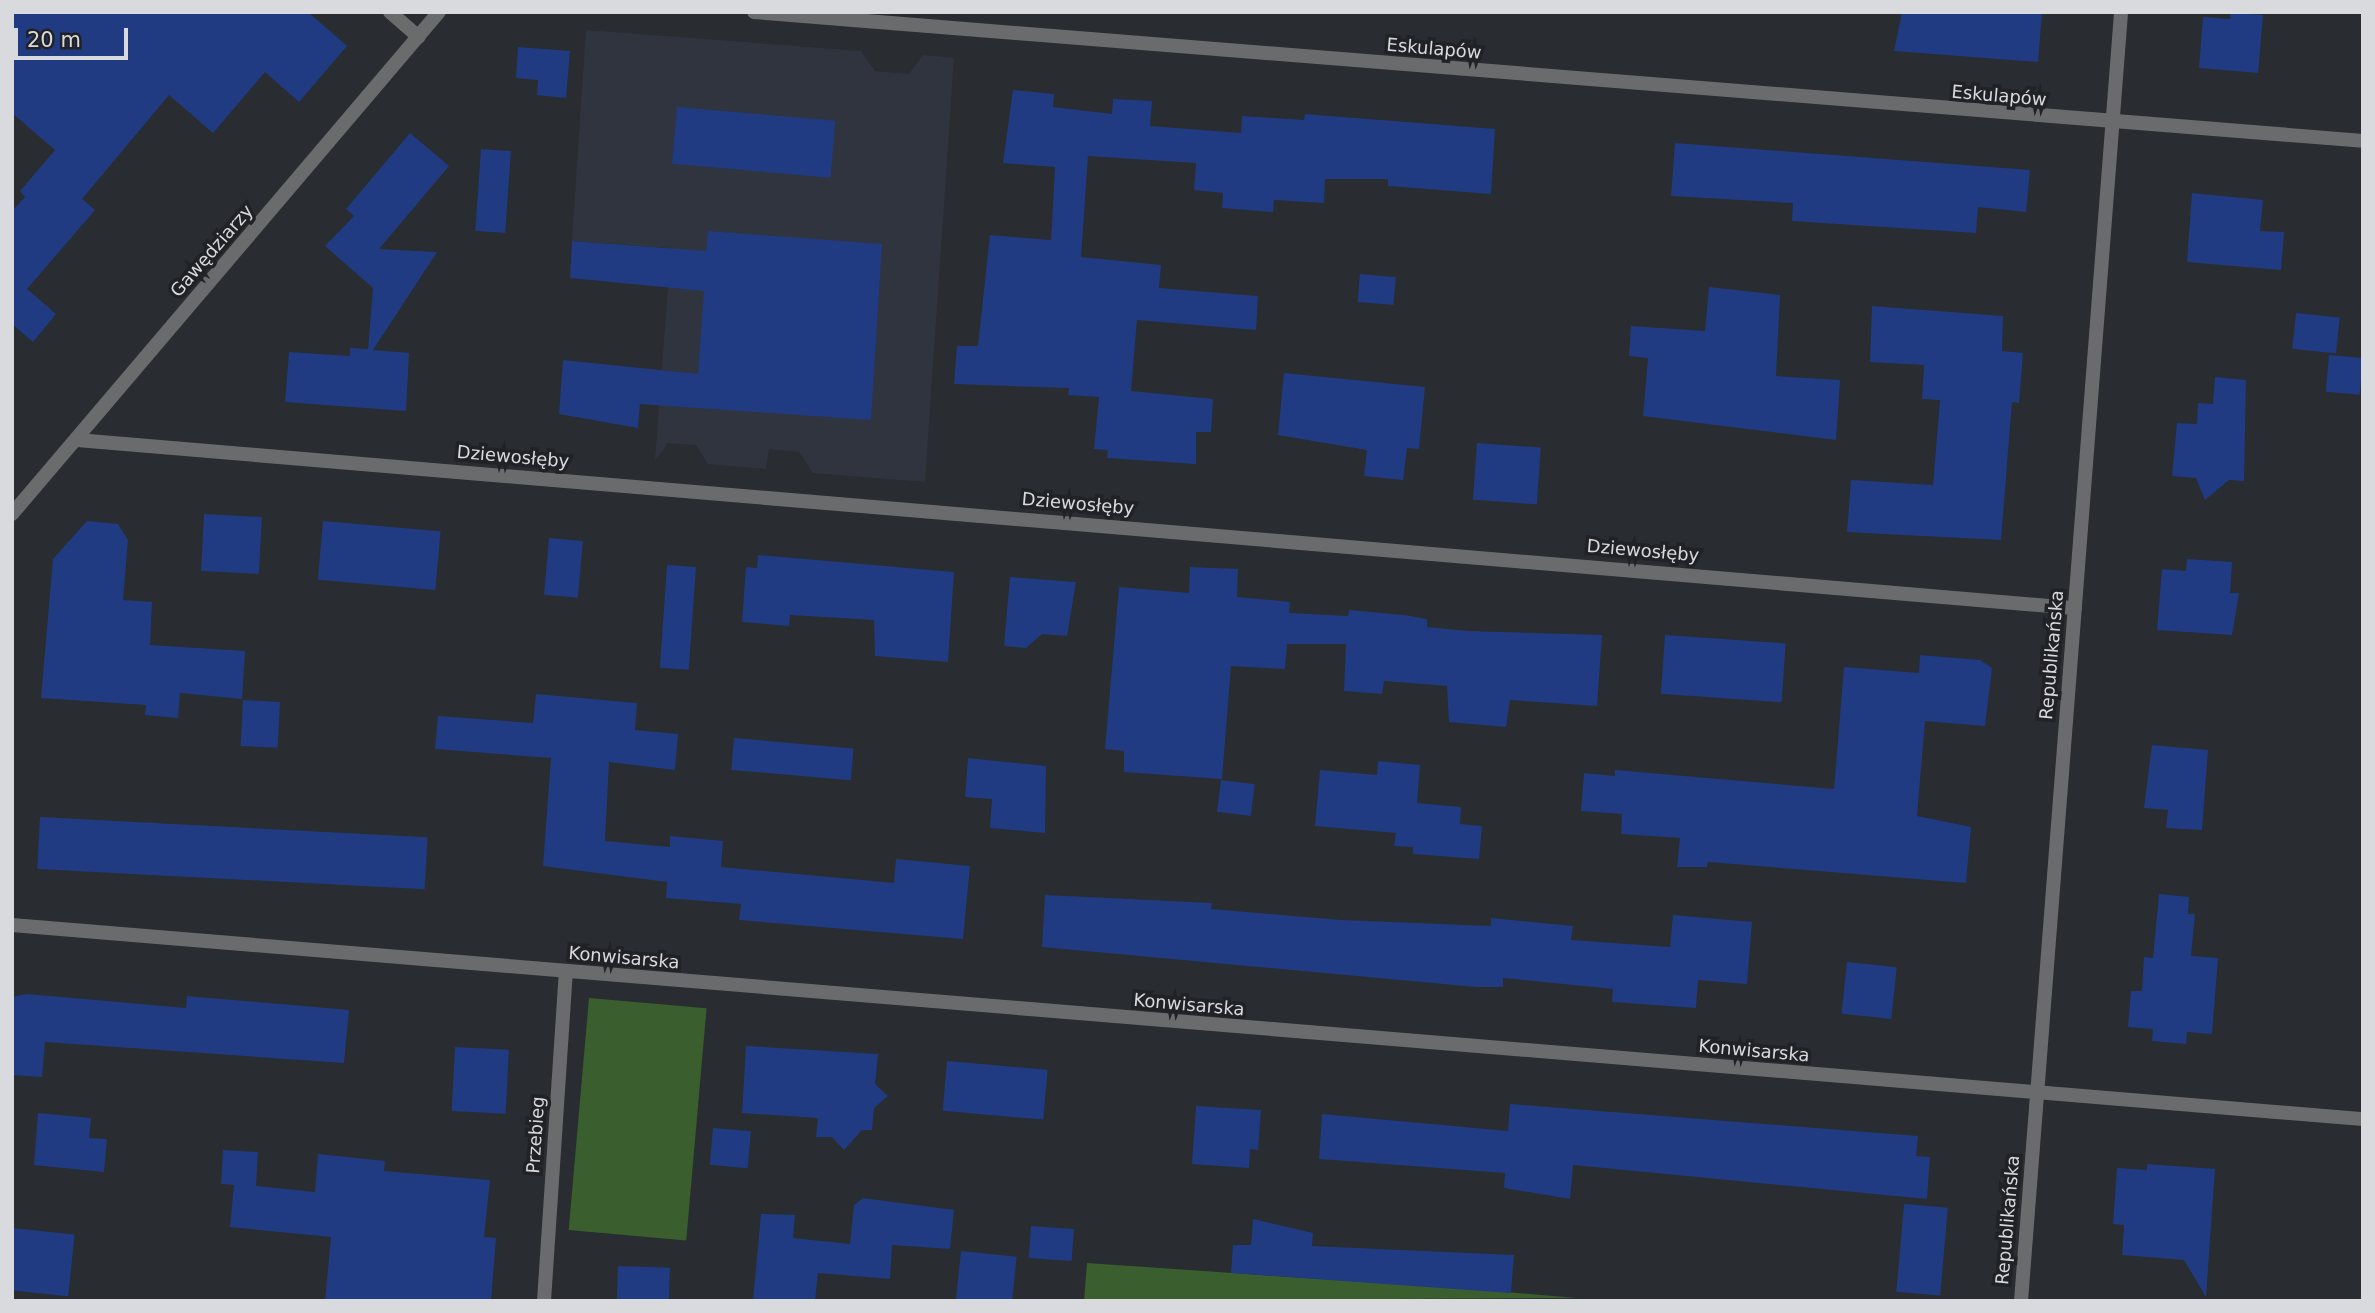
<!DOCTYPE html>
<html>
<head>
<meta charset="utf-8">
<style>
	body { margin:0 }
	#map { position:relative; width:2375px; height:1313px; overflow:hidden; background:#292c30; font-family:"DejaVu Sans",sans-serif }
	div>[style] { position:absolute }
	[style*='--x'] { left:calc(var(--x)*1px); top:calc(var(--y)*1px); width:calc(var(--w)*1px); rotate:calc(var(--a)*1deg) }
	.built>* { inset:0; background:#30343e }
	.green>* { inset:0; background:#3a5e2e; transform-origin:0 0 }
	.building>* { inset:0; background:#203b81; transform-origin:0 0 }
	.street>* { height:14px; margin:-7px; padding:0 7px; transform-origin:7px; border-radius:7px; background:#6a6b6d }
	span { translate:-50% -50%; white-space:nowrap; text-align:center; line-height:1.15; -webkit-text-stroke:7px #202226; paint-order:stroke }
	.street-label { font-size:18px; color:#d8dadd }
	.frame { position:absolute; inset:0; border:14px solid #d8dadd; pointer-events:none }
	.scale { position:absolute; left:14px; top:28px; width:114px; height:32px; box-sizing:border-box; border:4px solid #d8dadd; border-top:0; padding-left:9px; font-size:21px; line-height:24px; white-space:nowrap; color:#d8dadd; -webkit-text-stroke:5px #202226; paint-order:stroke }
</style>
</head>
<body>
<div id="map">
	<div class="built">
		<div style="clip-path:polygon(586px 30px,861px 51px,875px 71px,909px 74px,923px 55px,954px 58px,925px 482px,813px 473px,799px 452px,769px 449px,766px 469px,708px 464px,696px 445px,668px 443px,655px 460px,671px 248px,572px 241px)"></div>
	</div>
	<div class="green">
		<div style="left:589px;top:998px;width:118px;height:233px;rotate:5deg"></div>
		<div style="clip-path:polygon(1087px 1263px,1482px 1290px,1577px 1298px,1084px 1301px)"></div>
	</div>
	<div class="building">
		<div style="clip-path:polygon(12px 12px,308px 12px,347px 46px,299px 102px,265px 72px,213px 133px,169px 95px,82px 199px,95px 210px,27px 289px,56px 314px,33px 342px,12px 324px,12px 211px,25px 197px,20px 191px,55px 150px,12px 113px)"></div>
		<div style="clip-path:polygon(1902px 12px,2042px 12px,2038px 62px,1894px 51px)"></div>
		<div style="clip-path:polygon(2231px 13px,2263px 15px,2258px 73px,2199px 68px,2203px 17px,2230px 19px)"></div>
		<div style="clip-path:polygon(518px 47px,570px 51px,566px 98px,537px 95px,538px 80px,516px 78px)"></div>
		<div style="clip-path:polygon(1013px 90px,1054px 94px,1053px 107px,1112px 114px,1113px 99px,1152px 101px,1150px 126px,1241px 133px,1242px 116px,1304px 120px,1305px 114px,1495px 129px,1491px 194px,1388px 186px,1388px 179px,1325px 179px,1324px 203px,1274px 200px,1273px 212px,1222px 208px,1223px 193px,1194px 190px,1196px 163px,1088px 156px,1081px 257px,1161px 265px,1159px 288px,1258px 296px,1256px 330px,1137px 320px,1131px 391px,1213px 399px,1211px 432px,1196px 432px,1196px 464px,1107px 458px,1108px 450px,1094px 449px,1099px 397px,1068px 395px,1069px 388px,954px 384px,957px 346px,978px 346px,990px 235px,1051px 240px,1055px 167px,1003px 163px)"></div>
		<div style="left:677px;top:107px;width:159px;height:57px;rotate:5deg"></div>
		<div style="clip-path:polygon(410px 133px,449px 166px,379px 249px,437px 252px,373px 350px,409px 353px,406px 411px,285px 402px,289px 352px,350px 356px,350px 348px,368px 349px,373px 288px,325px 246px,354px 216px,346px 209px)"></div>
		<div style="clip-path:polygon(1675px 143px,2030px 170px,2026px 212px,1978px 207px,1976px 233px,1792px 221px,1793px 203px,1671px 196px)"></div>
		<div style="left:481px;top:149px;width:30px;height:82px;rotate:4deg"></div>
		<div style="clip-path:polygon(2192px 193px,2263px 200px,2260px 231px,2284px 232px,2281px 270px,2187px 262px)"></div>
		<div style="clip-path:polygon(708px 231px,882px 244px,871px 420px,640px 404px,638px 428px,559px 414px,563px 360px,698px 374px,704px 291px,570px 278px,572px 241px,706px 251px)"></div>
		<div style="left:1360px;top:274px;width:36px;height:28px;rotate:5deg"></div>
		<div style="clip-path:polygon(1709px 287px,1780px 295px,1776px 376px,1840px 380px,1836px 440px,1643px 416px,1648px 358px,1629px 356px,1631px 326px,1705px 331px)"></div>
		<div style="clip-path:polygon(1872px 306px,2003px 316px,2002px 351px,2023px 353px,2019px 403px,2012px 402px,2001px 540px,1847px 532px,1851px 480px,1933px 485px,1940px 400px,1922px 399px,1924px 365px,1870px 362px)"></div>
		<div style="left:2296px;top:313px;width:44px;height:36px;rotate:6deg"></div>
		<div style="left:2329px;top:355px;width:34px;height:37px;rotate:5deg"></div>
		<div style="clip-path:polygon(1284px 373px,1425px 387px,1419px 449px,1407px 448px,1403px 480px,1364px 476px,1367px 450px,1278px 435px)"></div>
		<div style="clip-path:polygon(2215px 377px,2246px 380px,2244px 481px,2229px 480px,2205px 500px,2196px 478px,2172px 476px,2177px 423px,2197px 424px,2198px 403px,2213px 404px)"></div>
		<div style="left:1477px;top:443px;width:64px;height:57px;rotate:4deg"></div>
		<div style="left:204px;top:514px;width:58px;height:57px;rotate:3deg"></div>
		<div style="clip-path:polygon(87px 521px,118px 524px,128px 540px,123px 600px,152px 602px,150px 645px,245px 651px,242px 699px,180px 693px,178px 718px,145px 715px,146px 705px,41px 698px,53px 559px)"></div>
		<div style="left:323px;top:521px;width:118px;height:59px;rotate:5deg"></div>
		<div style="left:549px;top:538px;width:34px;height:57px;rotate:5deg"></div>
		<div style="clip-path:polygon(758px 555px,954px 572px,948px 662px,875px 656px,874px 620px,790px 615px,789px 626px,742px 622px,746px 567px,757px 568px)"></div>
		<div style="clip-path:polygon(2187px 559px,2232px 562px,2230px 593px,2239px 593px,2232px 635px,2157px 630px,2162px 569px,2186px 571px)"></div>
		<div style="left:667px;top:565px;width:29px;height:103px;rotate:4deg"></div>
		<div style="clip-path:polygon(1190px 567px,1238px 569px,1237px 597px,1290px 602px,1289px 613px,1348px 616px,1349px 610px,1404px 615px,1427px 619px,1427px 627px,1469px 631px,1602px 635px,1597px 706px,1510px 700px,1506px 727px,1449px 722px,1447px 686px,1384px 681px,1382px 694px,1344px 691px,1346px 644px,1287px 644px,1285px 669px,1231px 666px,1222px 779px,1124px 772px,1124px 751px,1105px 749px,1119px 587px,1189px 593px)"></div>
		<div style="clip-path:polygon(1010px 577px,1076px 582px,1067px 636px,1042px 634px,1026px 648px,1004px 646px)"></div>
		<div style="left:1665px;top:635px;width:121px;height:59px;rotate:4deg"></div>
		<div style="clip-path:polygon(1920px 655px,1980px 660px,1992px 668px,1985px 726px,1925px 721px,1917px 816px,1971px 827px,1966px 883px,1708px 862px,1707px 867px,1677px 867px,1680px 838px,1621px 834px,1622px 814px,1581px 811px,1584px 773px,1615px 776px,1615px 770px,1834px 789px,1844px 667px,1919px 673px)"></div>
		<div style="clip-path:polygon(536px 694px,637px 703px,635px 730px,678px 734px,675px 770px,609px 762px,605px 841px,670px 847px,670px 836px,723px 841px,721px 867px,894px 883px,896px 859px,970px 866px,963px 939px,739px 920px,741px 904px,666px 898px,667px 882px,543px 866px,551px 758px,435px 749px,438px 716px,533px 723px)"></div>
		<div style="left:243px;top:700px;width:37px;height:46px;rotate:3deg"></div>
		<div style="left:734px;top:738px;width:120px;height:32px;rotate:5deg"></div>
		<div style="clip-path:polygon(2152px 745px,2208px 750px,2202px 830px,2166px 828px,2168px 810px,2144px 808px)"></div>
		<div style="clip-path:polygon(968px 758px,1046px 766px,1045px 833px,990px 828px,992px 799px,965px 797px)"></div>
		<div style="clip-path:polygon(1378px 761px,1420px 765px,1417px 803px,1461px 807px,1460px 824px,1482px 826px,1479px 859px,1413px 854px,1413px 847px,1394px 846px,1396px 833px,1315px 826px,1320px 770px,1377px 775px)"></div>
		<div style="left:1221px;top:780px;width:34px;height:32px;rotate:7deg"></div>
		<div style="left:40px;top:817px;width:388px;height:52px;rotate:3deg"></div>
		<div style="clip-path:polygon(2159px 894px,2189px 897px,2188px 914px,2195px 914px,2191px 956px,2218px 958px,2212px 1034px,2187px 1032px,2186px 1044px,2152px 1041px,2153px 1029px,2128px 1027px,2131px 991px,2142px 991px,2144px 957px,2153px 958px)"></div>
		<div style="clip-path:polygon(1045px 895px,1212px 903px,1211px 909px,1341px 920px,1491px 926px,1491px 918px,1573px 926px,1571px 940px,1670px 947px,1673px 915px,1752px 922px,1747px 984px,1698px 980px,1696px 1008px,1612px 1002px,1613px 989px,1503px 978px,1503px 987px,1476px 987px,1042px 947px)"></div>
		<div style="left:1847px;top:962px;width:50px;height:52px;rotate:6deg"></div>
		<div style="clip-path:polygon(27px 994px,186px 1008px,187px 996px,349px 1010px,344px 1063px,45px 1042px,42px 1077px,12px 1075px,12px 997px)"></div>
		<div style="clip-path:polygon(746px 1046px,878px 1054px,875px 1084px,888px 1096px,874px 1108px,872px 1130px,862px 1130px,844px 1150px,832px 1137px,816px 1137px,818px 1118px,742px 1113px)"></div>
		<div style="left:455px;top:1047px;width:54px;height:64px;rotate:3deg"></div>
		<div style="left:947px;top:1061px;width:101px;height:50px;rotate:5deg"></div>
		<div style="clip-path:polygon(1510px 1104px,1918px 1136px,1916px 1156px,1930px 1157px,1927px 1199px,1573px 1165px,1570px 1199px,1504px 1188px,1505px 1173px,1319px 1159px,1322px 1114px,1508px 1131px)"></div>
		<div style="clip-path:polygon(1196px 1106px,1261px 1110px,1258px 1150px,1250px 1149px,1249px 1168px,1192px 1164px)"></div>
		<div style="clip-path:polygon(38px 1113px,91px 1118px,89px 1138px,107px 1139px,104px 1172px,34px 1165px)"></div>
		<div style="left:713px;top:1128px;width:38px;height:37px;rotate:5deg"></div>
		<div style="clip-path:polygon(223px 1150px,258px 1152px,256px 1186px,315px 1192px,318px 1154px,385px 1161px,384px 1171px,490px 1180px,484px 1237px,496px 1238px,491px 1301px,325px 1301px,331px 1237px,230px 1227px,234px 1185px,221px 1184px)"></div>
		<div style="clip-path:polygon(2147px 1164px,2215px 1169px,2206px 1297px,2184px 1260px,2122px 1255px,2124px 1225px,2113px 1224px,2117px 1168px,2147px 1170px)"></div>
		<div style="clip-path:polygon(863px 1198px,954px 1210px,950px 1249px,892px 1245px,890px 1279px,818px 1273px,815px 1301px,753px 1301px,761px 1214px,795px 1215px,793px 1238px,850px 1244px,854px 1205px)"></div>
		<div style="left:1904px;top:1204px;width:44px;height:88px;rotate:5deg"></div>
		<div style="clip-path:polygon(1253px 1219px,1313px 1233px,1312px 1246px,1514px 1255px,1511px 1293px,1231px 1273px,1233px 1245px,1251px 1245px)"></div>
		<div style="left:1031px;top:1226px;width:43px;height:32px;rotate:4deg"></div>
		<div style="left:12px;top:1228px;width:63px;height:62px;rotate:6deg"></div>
		<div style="left:961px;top:1251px;width:56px;height:50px;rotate:6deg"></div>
		<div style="left:618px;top:1266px;width:52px;height:35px;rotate:2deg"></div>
	</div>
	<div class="street">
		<div style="--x:390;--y:12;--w:38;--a:41"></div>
		<div style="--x:754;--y:12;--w:1614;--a:4.58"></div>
		<div style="--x:77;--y:440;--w:2005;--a:4.81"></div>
		<div style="--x:12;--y:514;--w:659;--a:-49.62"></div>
		<div style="--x:12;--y:925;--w:2359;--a:4.72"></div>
		<div style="--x:544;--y:1301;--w:330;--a:-86.2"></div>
		<div style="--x:2021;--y:1301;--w:1293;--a:-85.56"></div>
	</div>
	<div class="street-label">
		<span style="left:1434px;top:49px;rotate:5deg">Eskulapów</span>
		<span style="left:1999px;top:96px;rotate:5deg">Eskulapów</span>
		<span style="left:212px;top:251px;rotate:-49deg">Gawędziarzy</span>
		<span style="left:513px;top:457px;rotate:5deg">Dziewosłęby</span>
		<span style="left:1078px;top:504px;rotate:5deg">Dziewosłęby</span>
		<span style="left:1643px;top:551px;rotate:5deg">Dziewosłęby</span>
		<span style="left:2052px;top:655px;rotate:-85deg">Republikańska</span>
		<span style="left:624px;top:958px;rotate:5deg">Konwisarska</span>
		<span style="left:1189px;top:1005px;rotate:5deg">Konwisarska</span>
		<span style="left:1754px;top:1051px;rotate:5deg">Konwisarska</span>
		<span style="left:536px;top:1135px;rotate:-86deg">Przebieg</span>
		<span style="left:2008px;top:1220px;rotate:-85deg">Republikańska</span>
	</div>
	<div class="frame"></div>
	<div class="scale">20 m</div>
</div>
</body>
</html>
